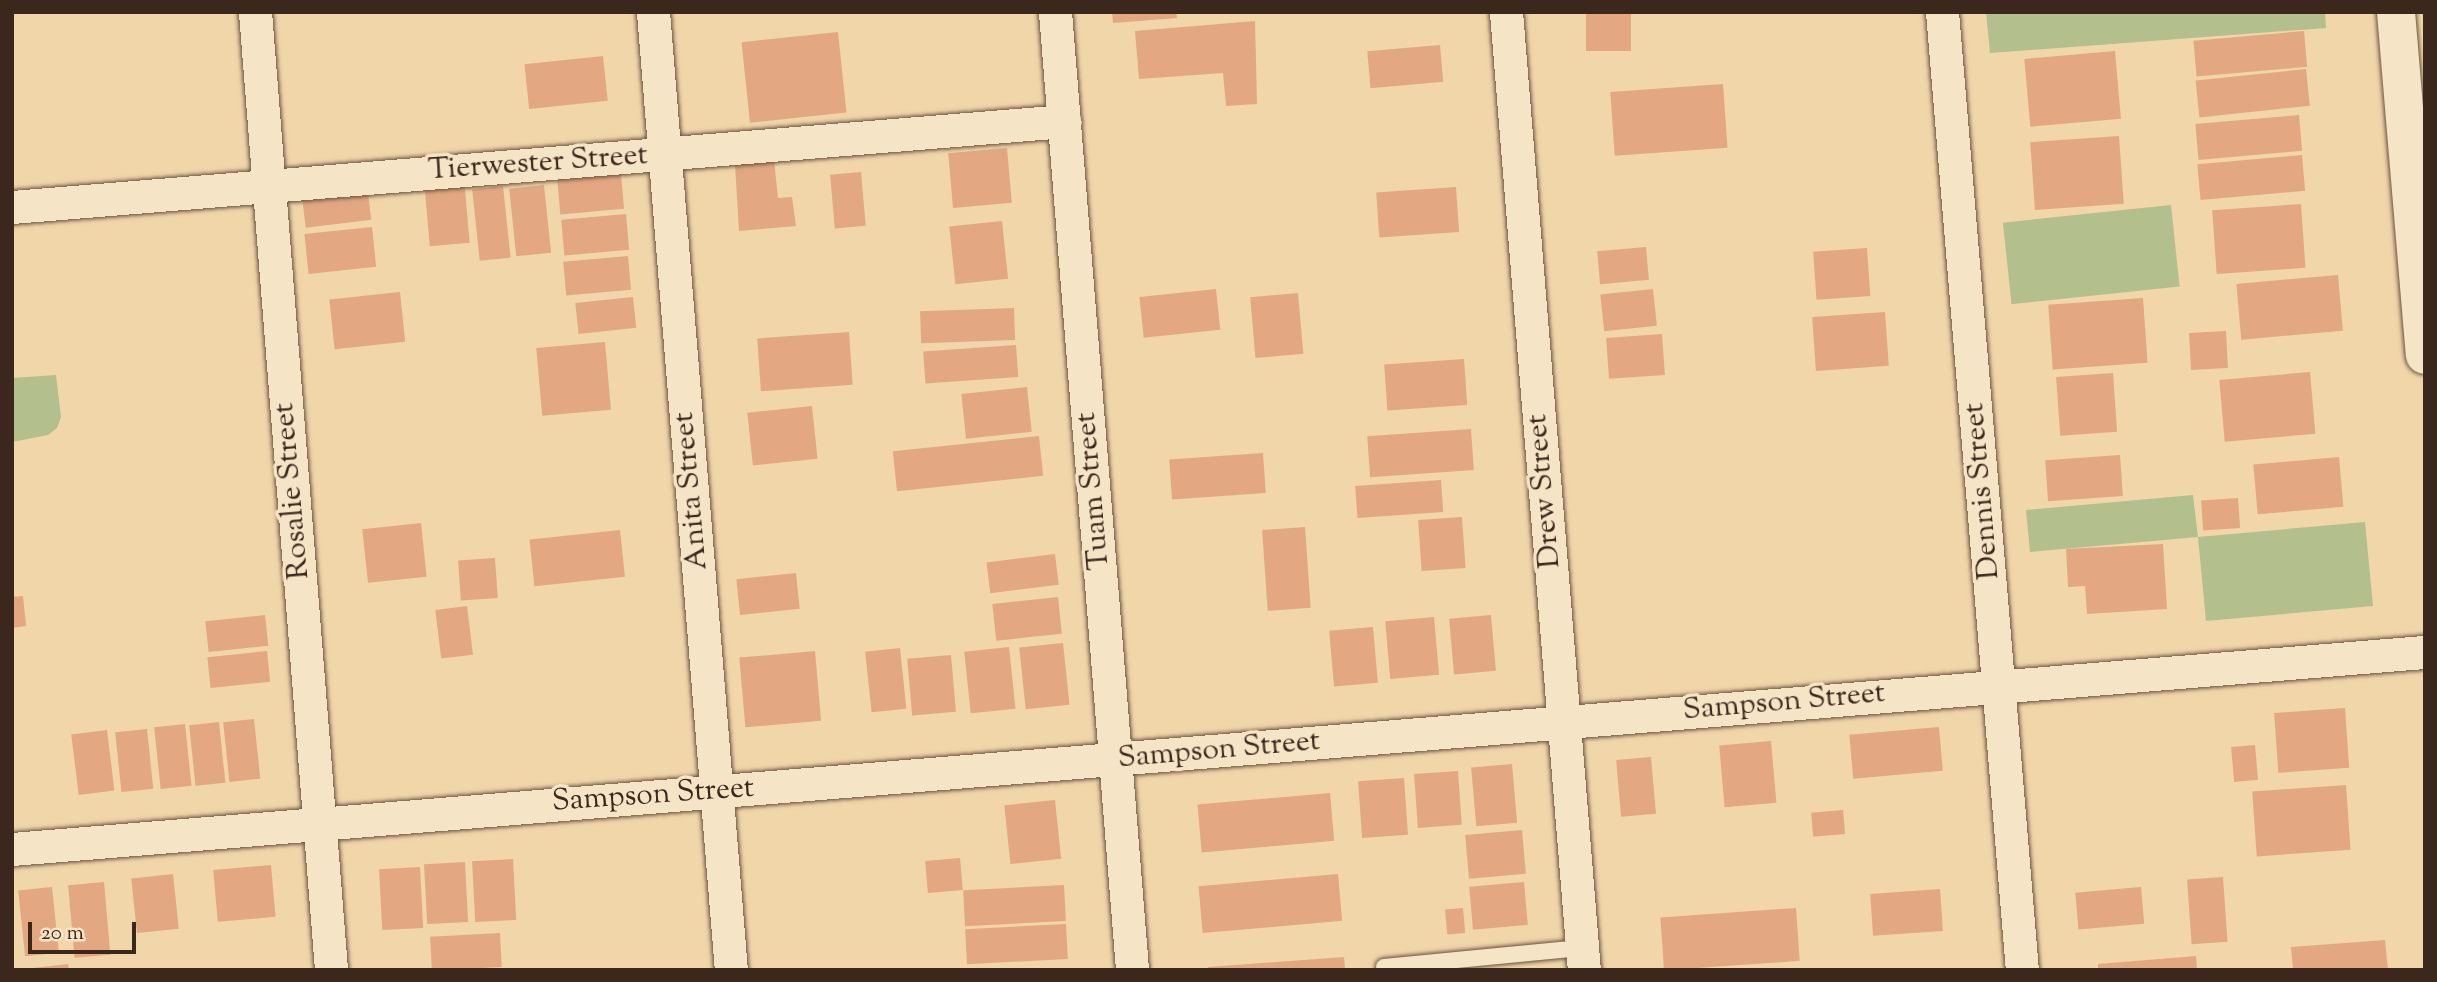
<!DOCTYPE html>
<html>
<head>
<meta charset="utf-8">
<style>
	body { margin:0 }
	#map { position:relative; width:2437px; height:982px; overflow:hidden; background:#f1d6a9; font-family:"Sorts Mill Goudy",serif }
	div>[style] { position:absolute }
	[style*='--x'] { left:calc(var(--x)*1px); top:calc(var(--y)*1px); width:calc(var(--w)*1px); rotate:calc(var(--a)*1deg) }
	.green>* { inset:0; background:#b3bf8d; transform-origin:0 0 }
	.building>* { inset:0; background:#e3a881; transform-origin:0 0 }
	.roads { filter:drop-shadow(0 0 2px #69533f) drop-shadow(0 0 2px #69533f) }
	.service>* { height:16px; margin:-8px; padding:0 8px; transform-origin:8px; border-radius:8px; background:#f6e4c7 }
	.minor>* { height:33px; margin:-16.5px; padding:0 16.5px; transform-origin:16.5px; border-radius:16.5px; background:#f6e4c7 }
	.tertiary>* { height:38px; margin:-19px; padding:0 19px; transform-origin:19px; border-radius:19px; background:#f6e4c7 }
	span { translate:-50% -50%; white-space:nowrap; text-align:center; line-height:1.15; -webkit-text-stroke:7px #f6e4c7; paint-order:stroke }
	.street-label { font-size:30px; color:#3c271c }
	.frame { position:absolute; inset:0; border:14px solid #3c271c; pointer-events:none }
	.scale { position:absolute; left:28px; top:922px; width:108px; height:32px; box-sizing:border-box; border:4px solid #3c271c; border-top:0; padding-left:9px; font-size:21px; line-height:24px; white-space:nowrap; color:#3c271c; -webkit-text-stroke:5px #f6e4c7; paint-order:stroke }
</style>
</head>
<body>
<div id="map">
	<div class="green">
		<div style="clip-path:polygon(1986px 12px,2325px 12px,2326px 28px,1990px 53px)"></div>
		<div style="left:2171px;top:205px;width:82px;height:169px;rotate:84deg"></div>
		<div style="clip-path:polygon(56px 375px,61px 417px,57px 428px,48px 435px,12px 442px,12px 378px)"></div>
		<div style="clip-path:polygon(2193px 495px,2198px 537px,2365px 522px,2373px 606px,2206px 621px,2198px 537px,2030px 552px,2026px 510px)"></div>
	</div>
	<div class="building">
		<div style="clip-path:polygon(1112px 12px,1176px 12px,1177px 18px,1113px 23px)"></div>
		<div style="left:1586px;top:12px;width:45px;height:39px"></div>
		<div style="clip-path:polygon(1255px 21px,1257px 104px,1226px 106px,1223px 73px,1139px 79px,1135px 31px)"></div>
		<div style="left:2304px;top:31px;width:36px;height:111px;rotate:85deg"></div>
		<div style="left:838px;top:32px;width:81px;height:97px;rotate:84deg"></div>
		<div style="left:1440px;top:45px;width:37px;height:73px;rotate:85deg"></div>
		<div style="left:2115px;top:51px;width:68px;height:91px;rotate:85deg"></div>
		<div style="left:603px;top:56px;width:45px;height:79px;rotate:84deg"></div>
		<div style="left:2306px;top:69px;width:37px;height:111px;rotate:84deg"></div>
		<div style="left:1723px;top:84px;width:64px;height:113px;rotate:86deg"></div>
		<div style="left:2299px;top:115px;width:36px;height:104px;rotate:85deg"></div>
		<div style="left:2119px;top:136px;width:68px;height:89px;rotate:86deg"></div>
		<div style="left:1007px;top:148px;width:55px;height:59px;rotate:85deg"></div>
		<div style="left:2302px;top:155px;width:36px;height:105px;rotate:85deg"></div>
		<div style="clip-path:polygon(774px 160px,778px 198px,792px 197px,796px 226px,739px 231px,735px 164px)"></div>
		<div style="left:861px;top:172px;width:54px;height:31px;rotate:85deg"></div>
		<div style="left:621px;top:174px;width:35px;height:64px;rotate:85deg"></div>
		<div style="left:464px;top:178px;width:65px;height:40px;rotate:85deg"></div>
		<div style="left:367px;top:185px;width:35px;height:66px;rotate:83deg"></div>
		<div style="left:544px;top:185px;width:68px;height:35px;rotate:84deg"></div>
		<div style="left:503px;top:186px;width:72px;height:31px;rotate:84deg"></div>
		<div style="left:1456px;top:187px;width:45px;height:80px;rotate:86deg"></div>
		<div style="left:2301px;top:204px;width:64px;height:89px;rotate:86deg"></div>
		<div style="left:626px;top:214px;width:36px;height:65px;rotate:85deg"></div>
		<div style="left:1002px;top:221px;width:58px;height:53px;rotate:84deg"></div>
		<div style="left:372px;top:227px;width:40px;height:68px;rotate:84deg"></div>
		<div style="left:1646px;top:247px;width:33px;height:49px;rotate:85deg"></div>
		<div style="left:1867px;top:248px;width:48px;height:54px;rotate:86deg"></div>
		<div style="left:628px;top:256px;width:34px;height:65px;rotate:85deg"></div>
		<div style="left:2338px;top:275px;width:56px;height:102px;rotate:85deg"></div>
		<div style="left:1216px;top:289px;width:41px;height:77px;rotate:84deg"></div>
		<div style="left:1653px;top:289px;width:37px;height:53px;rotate:84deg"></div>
		<div style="left:400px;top:292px;width:50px;height:71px;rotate:84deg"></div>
		<div style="left:1298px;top:293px;width:61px;height:48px;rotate:85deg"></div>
		<div style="left:633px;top:297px;width:31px;height:58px;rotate:84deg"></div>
		<div style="left:2143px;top:298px;width:65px;height:95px;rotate:86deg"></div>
		<div style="left:1014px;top:308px;width:32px;height:94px;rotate:88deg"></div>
		<div style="left:1885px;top:312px;width:54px;height:73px;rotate:86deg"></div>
		<div style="left:2226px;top:331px;width:37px;height:37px;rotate:87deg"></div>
		<div style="left:849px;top:332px;width:53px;height:92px;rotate:86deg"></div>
		<div style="left:1662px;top:334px;width:41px;height:56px;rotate:86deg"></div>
		<div style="left:605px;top:342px;width:68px;height:69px;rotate:85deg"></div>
		<div style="left:1016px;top:345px;width:32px;height:93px;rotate:86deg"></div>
		<div style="left:1464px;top:359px;width:46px;height:80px;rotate:86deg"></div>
		<div style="left:2310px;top:372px;width:62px;height:91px;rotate:85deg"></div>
		<div style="left:2113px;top:373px;width:59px;height:57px;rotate:86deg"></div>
		<div style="left:1027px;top:387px;width:45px;height:66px;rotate:84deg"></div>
		<div style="left:812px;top:406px;width:53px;height:65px;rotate:84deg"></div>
		<div style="left:1471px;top:429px;width:41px;height:104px;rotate:86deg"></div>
		<div style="left:1039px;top:436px;width:40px;height:147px;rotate:84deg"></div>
		<div style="left:1263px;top:453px;width:40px;height:94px;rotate:86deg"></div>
		<div style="left:2120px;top:455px;width:41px;height:75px;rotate:86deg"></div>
		<div style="left:2339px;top:457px;width:50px;height:86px;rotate:85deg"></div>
		<div style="left:1441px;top:480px;width:32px;height:86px;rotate:86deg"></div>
		<div style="left:2238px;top:498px;width:30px;height:37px;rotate:86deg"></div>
		<div style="left:1462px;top:517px;width:51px;height:44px;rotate:86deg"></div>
		<div style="left:421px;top:523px;width:54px;height:59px;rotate:84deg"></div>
		<div style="left:1305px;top:527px;width:81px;height:43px;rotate:86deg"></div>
		<div style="left:620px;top:530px;width:47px;height:91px;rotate:84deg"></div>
		<div style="clip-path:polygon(2163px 544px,2167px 609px,2087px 614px,2085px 586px,2068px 587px,2066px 549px)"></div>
		<div style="left:1055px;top:554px;width:31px;height:69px;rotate:83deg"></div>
		<div style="left:495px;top:558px;width:40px;height:37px;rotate:86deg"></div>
		<div style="left:796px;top:573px;width:36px;height:60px;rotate:84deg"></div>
		<div style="clip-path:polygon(23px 596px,26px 626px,12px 628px,12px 597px)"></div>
		<div style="left:1058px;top:597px;width:37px;height:66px;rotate:84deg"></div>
		<div style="left:467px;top:606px;width:49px;height:32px;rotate:83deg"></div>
		<div style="left:265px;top:615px;width:31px;height:60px;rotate:84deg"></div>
		<div style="left:1491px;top:615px;width:56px;height:42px;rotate:85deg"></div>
		<div style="left:1434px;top:617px;width:58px;height:49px;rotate:85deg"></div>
		<div style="left:1373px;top:627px;width:56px;height:44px;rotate:85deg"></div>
		<div style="left:1063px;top:643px;width:62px;height:44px;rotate:84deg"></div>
		<div style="left:1009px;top:647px;width:62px;height:45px;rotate:84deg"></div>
		<div style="left:900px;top:648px;width:61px;height:35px;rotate:84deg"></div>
		<div style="left:267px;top:651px;width:31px;height:60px;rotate:84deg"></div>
		<div style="left:815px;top:651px;width:70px;height:76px;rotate:85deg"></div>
		<div style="left:951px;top:655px;width:57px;height:44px;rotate:85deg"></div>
		<div style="left:2345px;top:708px;width:60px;height:71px;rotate:86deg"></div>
		<div style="left:254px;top:719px;width:60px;height:31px;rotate:84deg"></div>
		<div style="left:219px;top:722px;width:61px;height:30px;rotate:84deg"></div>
		<div style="left:185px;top:724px;width:62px;height:31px;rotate:84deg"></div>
		<div style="left:1939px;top:727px;width:44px;height:90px;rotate:85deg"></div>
		<div style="left:147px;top:729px;width:60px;height:32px;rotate:84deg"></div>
		<div style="left:107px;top:730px;width:61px;height:36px;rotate:83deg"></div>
		<div style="left:1771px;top:741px;width:62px;height:52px;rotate:85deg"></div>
		<div style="left:2255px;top:745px;width:35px;height:24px;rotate:85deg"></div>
		<div style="left:1651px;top:757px;width:57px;height:35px;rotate:85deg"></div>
		<div style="left:1512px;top:764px;width:59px;height:41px;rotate:85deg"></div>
		<div style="left:1458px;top:771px;width:54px;height:44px;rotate:86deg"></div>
		<div style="left:1404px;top:778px;width:57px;height:46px;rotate:86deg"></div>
		<div style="left:2346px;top:785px;width:65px;height:94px;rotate:86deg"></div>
		<div style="left:1330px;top:793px;width:48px;height:133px;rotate:85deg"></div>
		<div style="left:1055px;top:800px;width:59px;height:51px;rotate:84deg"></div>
		<div style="left:1843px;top:810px;width:24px;height:32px;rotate:85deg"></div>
		<div style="left:1522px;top:830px;width:44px;height:57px;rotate:85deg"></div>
		<div style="left:960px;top:858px;width:32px;height:35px;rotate:85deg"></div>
		<div style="left:513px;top:859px;width:61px;height:41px;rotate:87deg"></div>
		<div style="left:465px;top:862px;width:60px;height:41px;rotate:87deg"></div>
		<div style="left:271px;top:865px;width:52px;height:58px;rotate:85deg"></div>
		<div style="left:420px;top:867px;width:61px;height:41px;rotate:87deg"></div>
		<div style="left:173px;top:874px;width:55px;height:42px;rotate:84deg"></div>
		<div style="left:1338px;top:874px;width:47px;height:140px;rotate:85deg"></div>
		<div style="left:2223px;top:877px;width:65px;height:36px;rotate:86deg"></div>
		<div style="left:104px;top:882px;width:73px;height:36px;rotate:85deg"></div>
		<div style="left:1524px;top:882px;width:43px;height:55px;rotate:85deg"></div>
		<div style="left:1064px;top:885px;width:36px;height:101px;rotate:87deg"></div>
		<div style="left:52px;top:887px;width:66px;height:34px;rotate:84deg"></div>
		<div style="left:2141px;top:887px;width:37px;height:66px;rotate:85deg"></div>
		<div style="left:1940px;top:889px;width:42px;height:70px;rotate:86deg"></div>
		<div style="left:1463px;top:908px;width:25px;height:18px;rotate:85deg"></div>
		<div style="left:1796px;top:908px;width:53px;height:136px;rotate:86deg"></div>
		<div style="left:1066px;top:924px;width:35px;height:101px;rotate:87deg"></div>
		<div style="left:500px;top:933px;width:34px;height:70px;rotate:87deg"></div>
		<div style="clip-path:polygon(2385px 940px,2388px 970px,2293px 970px,2291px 947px)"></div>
		<div style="clip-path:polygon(2196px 956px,2197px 970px,2098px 970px,2098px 964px)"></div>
		<div style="clip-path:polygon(1344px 957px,1345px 970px,1208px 970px,1208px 967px)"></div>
		<div style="clip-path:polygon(68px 964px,69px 970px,33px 970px,33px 968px)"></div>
	</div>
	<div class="roads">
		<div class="service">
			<div style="--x:1384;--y:967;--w:200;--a:-5.5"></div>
		</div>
		<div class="minor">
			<div style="--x:255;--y:12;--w:961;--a:85.46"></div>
			<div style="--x:653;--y:12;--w:961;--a:85.35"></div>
			<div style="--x:1055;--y:12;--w:961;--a:85.4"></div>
			<div style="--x:1506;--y:12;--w:961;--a:85.35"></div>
			<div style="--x:1942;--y:12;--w:961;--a:85.23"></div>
			<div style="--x:12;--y:207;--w:1056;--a:-4.67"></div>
			<div style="--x:12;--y:849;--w:2421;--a:-4.67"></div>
		</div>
		<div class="tertiary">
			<div style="--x:2396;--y:12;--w:344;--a:85.2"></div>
		</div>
	</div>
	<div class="street-label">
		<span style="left:538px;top:164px;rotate:-4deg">Tierwester Street</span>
		<span style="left:293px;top:491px;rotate:-95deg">Rosalie Street</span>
		<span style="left:692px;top:491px;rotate:-95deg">Anita Street</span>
		<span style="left:1094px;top:491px;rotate:-95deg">Tuam Street</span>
		<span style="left:1545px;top:491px;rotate:-95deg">Drew Street</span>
		<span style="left:1983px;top:491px;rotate:-95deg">Dennis Street</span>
		<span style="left:1784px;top:703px;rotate:-5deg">Sampson Street</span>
		<span style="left:1219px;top:751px;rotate:-5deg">Sampson Street</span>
		<span style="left:653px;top:796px;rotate:-4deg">Sampson Street</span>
	</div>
	<div class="frame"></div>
	<div class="scale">20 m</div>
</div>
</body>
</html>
